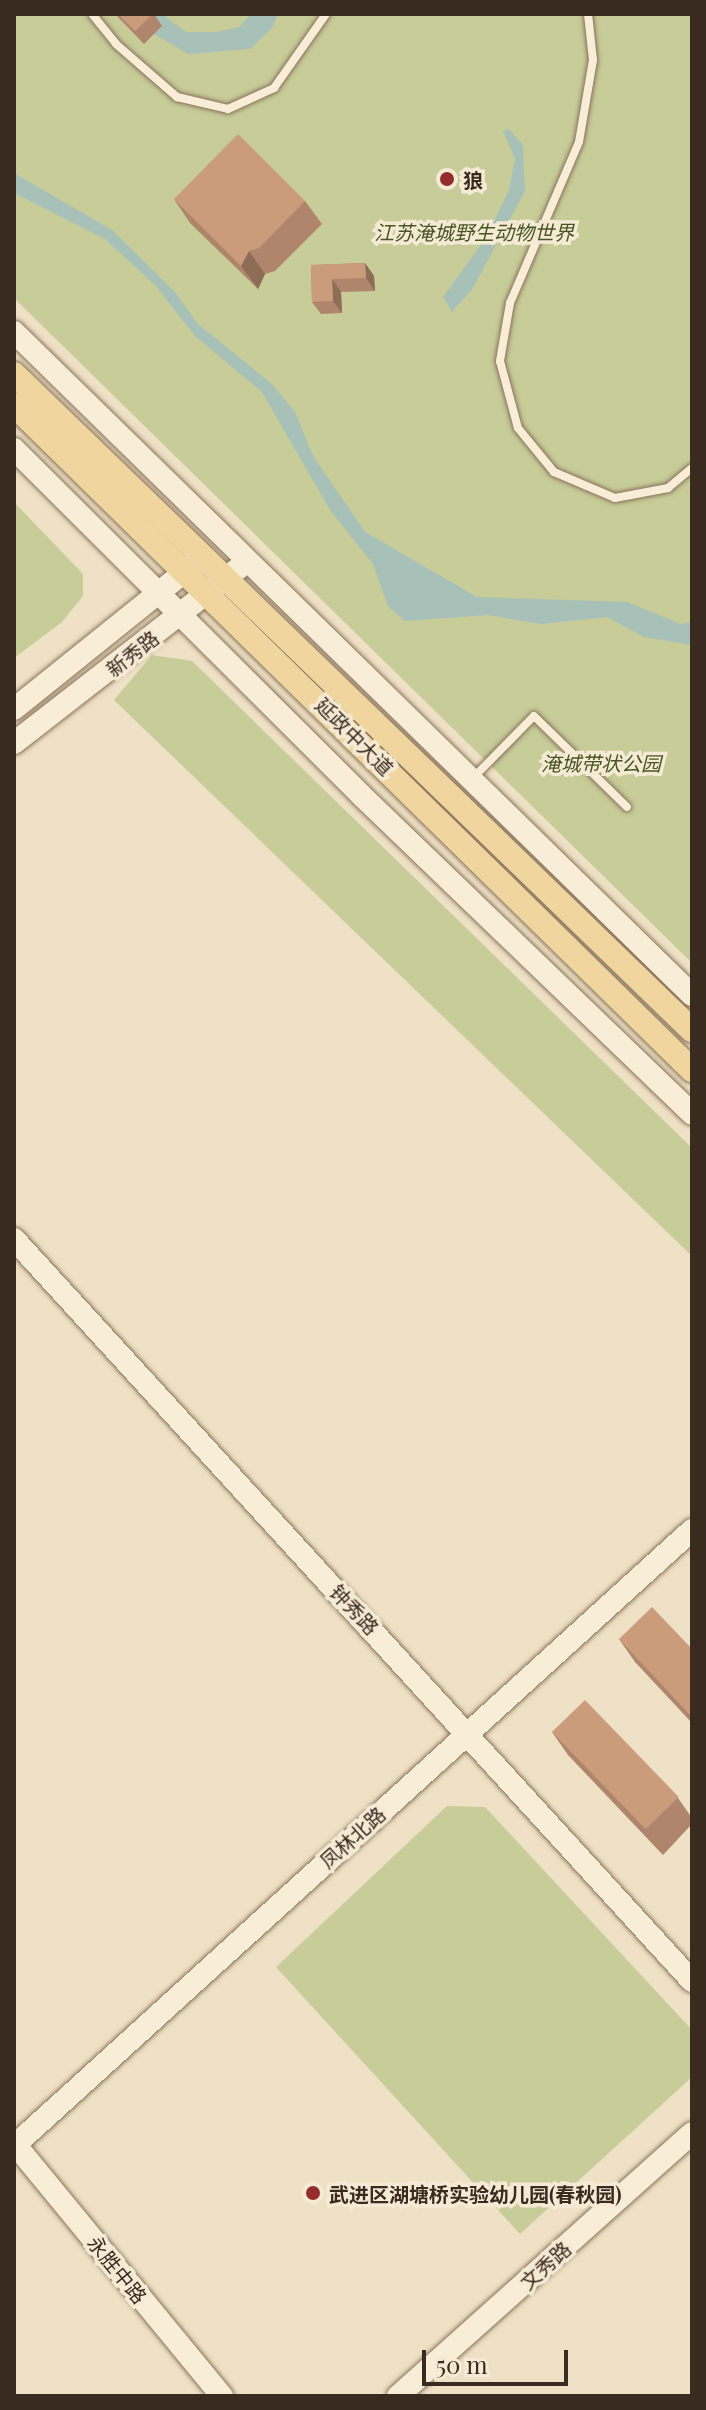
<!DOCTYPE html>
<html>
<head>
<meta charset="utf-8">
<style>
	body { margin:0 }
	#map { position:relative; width:706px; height:2410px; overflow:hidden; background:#eee1c5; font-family:"Playfair Display","Noto Sans SC",serif }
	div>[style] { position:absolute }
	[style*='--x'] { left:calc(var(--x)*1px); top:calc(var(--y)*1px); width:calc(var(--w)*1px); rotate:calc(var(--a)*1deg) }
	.green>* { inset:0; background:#c7cc99 }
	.water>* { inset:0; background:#a7c1b9 }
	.roads { filter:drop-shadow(0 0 2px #89735b) drop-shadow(0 0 2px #89735b) }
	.lane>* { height:8px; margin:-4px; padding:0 4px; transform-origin:4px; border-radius:4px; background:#f8eed8 }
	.secondary>* { height:22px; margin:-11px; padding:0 11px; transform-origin:11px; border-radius:11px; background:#f8eed8 }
	.primary>* { height:24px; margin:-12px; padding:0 12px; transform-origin:12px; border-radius:12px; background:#f0d59e }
	.wall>* { inset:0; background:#af866b }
	.shaded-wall>* { inset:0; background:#8e6d57 }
	.building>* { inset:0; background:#cb9c7c; transform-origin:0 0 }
	.dots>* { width:22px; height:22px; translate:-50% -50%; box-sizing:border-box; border:4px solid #f5ebd5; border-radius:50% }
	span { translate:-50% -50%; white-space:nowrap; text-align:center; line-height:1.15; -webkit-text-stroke:7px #f5ebd5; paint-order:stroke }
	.poi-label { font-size:20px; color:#392b1f; font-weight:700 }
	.left { translate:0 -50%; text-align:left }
	.park-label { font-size:20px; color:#4a5526; font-style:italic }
	.street-label { font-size:20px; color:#392b1f }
	.frame { position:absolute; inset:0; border:16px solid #392b1f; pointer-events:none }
	.scale { position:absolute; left:422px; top:2350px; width:146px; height:36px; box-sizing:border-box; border:4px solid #392b1f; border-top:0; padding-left:10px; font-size:24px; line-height:28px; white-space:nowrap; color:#392b1f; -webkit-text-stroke:6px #f5ebd5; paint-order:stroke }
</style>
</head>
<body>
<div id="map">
	<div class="green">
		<div style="clip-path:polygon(14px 14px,692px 14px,692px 963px,14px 298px)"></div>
		<div style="clip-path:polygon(14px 502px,83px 574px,83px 596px,62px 622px,14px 658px)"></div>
		<div style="clip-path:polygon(152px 655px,192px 661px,692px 1148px,692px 1256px,114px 700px)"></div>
		<div style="clip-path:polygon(447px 1806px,485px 1807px,692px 2030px,692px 2077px,520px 2234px,276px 1967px)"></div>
	</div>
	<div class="water">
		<div style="clip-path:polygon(150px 14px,162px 14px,186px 32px,216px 32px,239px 27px,251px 14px,278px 14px,272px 28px,250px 49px,188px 54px,154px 34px,162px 26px)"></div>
		<div style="clip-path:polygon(509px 129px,523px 145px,525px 191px,473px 288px,452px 312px,443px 297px,486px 238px,509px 190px,515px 159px,503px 131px)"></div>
		<div style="clip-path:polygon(14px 173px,112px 230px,174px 291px,198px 324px,272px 384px,295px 412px,313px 456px,365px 532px,477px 597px,627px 602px,681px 624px,692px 622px,692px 645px,644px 637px,607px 617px,541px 624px,488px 615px,405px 621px,388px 606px,373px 564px,330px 510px,262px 392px,195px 336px,156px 286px,105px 239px,14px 193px)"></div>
	</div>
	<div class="roads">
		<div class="lane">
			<div style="--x:92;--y:14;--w:38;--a:51"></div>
			<div style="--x:116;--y:44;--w:81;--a:41"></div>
			<div style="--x:177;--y:97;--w:52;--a:13.2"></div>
			<div style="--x:228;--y:109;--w:51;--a:-24.5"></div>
			<div style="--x:274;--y:88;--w:90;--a:-54.9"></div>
			<div style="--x:588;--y:14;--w:46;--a:83.8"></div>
			<div style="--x:593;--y:60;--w:83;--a:99.7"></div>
			<div style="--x:579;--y:142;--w:175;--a:113.2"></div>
			<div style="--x:510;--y:303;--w:59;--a:99.8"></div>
			<div style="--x:500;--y:361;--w:69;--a:75"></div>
			<div style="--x:518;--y:428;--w:57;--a:50.7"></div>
			<div style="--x:554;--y:472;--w:66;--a:23.1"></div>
			<div style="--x:615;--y:498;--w:54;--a:-10.7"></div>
			<div style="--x:668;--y:488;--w:31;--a:-40"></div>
			<div style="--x:472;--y:779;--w:88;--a:-45.5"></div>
			<div style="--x:534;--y:716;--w:130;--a:44.4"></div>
		</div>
		<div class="secondary">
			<div style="--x:14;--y:332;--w:948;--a:44.36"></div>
			<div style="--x:14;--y:449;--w:490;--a:44.9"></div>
			<div style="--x:361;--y:795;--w:460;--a:43.9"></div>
			<div style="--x:14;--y:709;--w:235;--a:-38.8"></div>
			<div style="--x:14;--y:743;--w:286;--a:-37.9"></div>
			<div style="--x:14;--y:1239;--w:1005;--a:47.58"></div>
			<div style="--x:14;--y:2143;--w:328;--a:50.6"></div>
			<div style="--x:14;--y:2146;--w:916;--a:-42.26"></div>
			<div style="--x:398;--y:2396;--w:394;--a:-41.8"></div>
		</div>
		<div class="primary">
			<div style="--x:14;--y:374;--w:943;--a:44.06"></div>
			<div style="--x:14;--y:405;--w:950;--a:44.45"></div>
		</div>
	</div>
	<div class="wall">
		<div style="clip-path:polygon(115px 14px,154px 14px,162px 26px,144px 44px)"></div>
		<div style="clip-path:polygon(174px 199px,305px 201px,322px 224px,275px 271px,265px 274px,258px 289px,190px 223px)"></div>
		<div style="clip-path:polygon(365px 263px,374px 276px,375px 291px,341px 292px,342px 313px,321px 314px,312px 302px,311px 265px)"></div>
		<div style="clip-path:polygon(619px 1639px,692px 1649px,692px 1723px,635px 1662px)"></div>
		<div style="clip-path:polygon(552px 1732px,678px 1798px,692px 1818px,692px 1824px,663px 1855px,568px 1755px)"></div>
	</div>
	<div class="shaded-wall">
		<div style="clip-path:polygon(249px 251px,265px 274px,258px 289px,241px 266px)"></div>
		<div style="clip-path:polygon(365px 263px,374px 276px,375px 291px,366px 278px)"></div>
		<div style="clip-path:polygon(332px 279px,341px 292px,342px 313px,333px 301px)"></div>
	</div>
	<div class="building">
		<div style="clip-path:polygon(118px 14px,153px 14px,135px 31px)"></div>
		<div style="clip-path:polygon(238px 134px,305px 201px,259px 248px,249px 251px,241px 266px,174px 199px)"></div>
		<div style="clip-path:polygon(365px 263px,366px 278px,332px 279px,333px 301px,312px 302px,311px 265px)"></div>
		<div style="clip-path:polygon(652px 1607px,692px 1649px,692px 1717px,619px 1639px)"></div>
		<div style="left:585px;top:1700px;width:135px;height:46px;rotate:46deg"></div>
	</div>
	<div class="dots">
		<div style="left:447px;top:179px;background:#972c2e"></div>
		<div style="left:313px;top:2193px;background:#972c2e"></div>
	</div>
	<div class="poi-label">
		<span class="left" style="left:463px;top:179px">狼</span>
		<span class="left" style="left:329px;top:2193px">武进区湖塘桥实验幼儿园(春秋园)</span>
	</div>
	<div class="park-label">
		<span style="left:474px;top:231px">江苏淹城野生动物世界</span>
		<span style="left:601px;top:762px">淹城带状公园</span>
	</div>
	<div class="street-label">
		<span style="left:132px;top:653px;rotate:-38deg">新秀路</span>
		<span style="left:355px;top:736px;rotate:45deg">延政中大道</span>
		<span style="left:355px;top:1609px;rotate:47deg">钟秀路</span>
		<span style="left:352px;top:1837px;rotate:-42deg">凤林北路</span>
		<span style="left:545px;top:2265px;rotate:-42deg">文秀路</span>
		<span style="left:118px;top:2269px;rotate:51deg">永胜中路</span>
	</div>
	<div class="frame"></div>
	<div class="scale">50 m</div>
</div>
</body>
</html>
